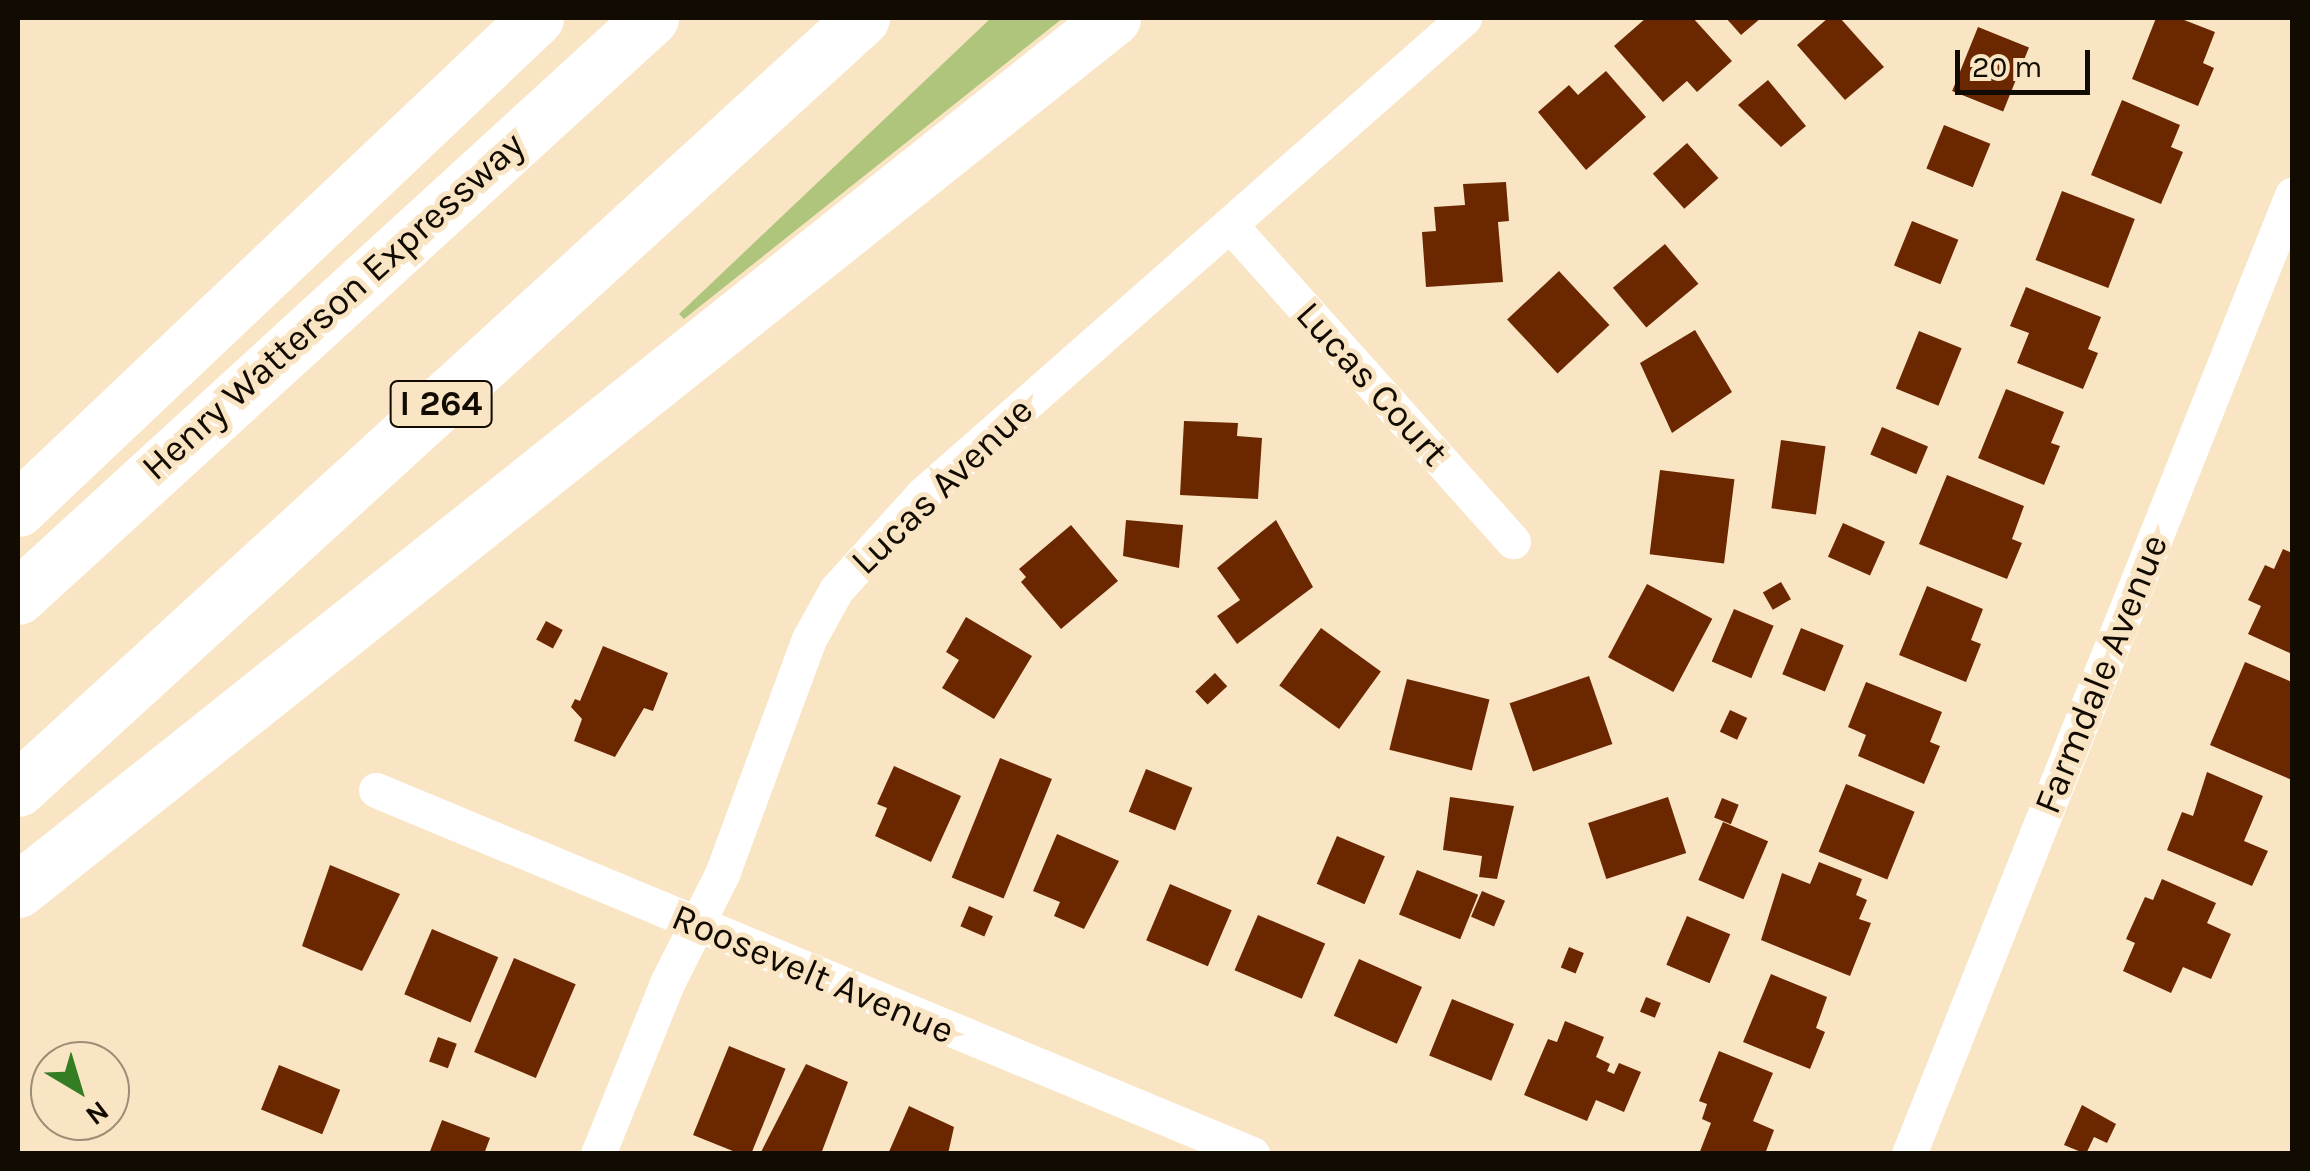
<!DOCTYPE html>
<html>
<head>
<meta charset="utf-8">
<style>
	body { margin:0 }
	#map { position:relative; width:2310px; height:1171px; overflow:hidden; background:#f9e5c4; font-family:Karla,sans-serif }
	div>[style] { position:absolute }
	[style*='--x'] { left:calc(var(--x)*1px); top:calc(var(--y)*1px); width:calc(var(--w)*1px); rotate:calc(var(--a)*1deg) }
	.green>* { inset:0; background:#b0c57c }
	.building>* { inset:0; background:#6b2800; transform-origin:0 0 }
	.minor>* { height:35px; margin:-17.5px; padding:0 17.5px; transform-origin:17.5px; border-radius:17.5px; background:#fff }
	.motorway>* { height:55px; margin:-27.5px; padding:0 27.5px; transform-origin:27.5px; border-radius:27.5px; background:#fff }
	span { translate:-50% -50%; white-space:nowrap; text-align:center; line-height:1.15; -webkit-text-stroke:10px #f9e5c4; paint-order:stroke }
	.shield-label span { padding:2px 8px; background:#f9e5c4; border:2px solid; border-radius:8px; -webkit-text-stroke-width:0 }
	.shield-label { font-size:35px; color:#110b02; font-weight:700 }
	.street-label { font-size:38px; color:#110b02 }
	.frame { position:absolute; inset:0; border:20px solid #110b02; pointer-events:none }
	.north { position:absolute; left:30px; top:1041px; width:100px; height:100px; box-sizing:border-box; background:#f9e5c4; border:2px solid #9c8e76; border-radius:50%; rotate:142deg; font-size:28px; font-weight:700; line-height:40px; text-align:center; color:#110b02 }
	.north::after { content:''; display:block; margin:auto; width:35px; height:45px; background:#357d22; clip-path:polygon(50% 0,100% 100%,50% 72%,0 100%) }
	.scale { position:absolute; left:1955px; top:50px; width:135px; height:45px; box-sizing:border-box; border:5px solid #110b02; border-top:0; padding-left:12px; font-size:30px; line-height:35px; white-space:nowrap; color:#110b02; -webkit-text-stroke:8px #f9e5c4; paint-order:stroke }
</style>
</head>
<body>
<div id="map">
	<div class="green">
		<div style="clip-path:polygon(991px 18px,1063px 18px,684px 319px,679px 314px)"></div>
	</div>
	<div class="building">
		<div style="clip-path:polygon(1646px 18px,1693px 18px,1732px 61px,1697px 92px,1687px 81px,1663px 102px,1614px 46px)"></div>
		<div style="clip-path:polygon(1726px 18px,1761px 18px,1741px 35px)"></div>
		<div style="clip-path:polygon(1828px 18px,1840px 18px,1884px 67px,1845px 100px,1797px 45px)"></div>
		<div style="clip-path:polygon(2156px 18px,2179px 18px,2215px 32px,2203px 63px,2214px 68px,2198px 106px,2132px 79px)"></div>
		<div style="left:1978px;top:27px;width:55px;height:69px;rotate:22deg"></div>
		<div style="clip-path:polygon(1606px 71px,1646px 117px,1586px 170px,1538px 112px,1569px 85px,1578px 95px)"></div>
		<div style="clip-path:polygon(1768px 80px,1806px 126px,1781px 147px,1738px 105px)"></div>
		<div style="clip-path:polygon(2122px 100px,2180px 125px,2171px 147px,2183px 152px,2161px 204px,2091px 175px)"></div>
		<div style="left:1944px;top:125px;width:50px;height:47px;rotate:22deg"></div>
		<div style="left:1687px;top:143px;width:47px;height:46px;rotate:48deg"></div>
		<div style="clip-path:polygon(1506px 182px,1509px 221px,1498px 222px,1503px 282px,1426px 287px,1422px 232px,1436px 231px,1434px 207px,1465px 205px,1463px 184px)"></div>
		<div style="left:2062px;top:191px;width:78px;height:74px;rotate:21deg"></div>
		<div style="left:1912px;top:221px;width:50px;height:48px;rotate:22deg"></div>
		<div style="left:1665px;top:244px;width:52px;height:68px;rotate:50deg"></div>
		<div style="left:1559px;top:271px;width:74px;height:71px;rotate:47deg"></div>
		<div style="clip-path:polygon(2026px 287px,2101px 317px,2088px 349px,2098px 353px,2083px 389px,2017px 363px,2029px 333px,2010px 326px)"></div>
		<div style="clip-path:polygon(1695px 330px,1732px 392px,1672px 433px,1640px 363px)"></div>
		<div style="left:1919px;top:331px;width:46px;height:62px;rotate:22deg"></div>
		<div style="clip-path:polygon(2006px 389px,2064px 412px,2051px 443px,2060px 446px,2044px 485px,1978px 458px)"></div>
		<div style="clip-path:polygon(1184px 421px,1238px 423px,1237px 436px,1262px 438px,1258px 499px,1180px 495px)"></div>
		<div style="left:1882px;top:427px;width:50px;height:30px;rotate:23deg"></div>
		<div style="left:1781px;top:440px;width:45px;height:69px;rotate:8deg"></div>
		<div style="left:1660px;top:470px;width:75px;height:85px;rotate:7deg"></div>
		<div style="clip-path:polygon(1947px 475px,2024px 506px,2012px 539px,2022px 543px,2007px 579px,1919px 544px)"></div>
		<div style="clip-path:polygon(1126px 520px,1183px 525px,1179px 568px,1123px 556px)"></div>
		<div style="clip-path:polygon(1276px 520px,1313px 587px,1237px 644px,1217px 616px,1240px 600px,1217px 568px)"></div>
		<div style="left:1843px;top:523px;width:46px;height:37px;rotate:24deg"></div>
		<div style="clip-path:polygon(1071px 525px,1118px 581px,1061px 629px,1021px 582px,1026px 577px,1019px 569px)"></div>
		<div style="clip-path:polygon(2283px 549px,2292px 553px,2292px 654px,2248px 634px,2261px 606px,2248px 600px,2265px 565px,2274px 569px)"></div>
		<div style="left:1781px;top:582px;width:20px;height:21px;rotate:60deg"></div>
		<div style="left:1647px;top:584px;width:74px;height:83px;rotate:28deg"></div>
		<div style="clip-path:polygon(1927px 586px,1983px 609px,1971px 640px,1981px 644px,1966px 682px,1899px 655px)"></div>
		<div style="left:1734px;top:609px;width:43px;height:57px;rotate:23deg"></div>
		<div style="clip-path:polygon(966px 617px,1032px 656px,994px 719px,942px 688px,959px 660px,946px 652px)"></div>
		<div style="left:546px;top:621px;width:19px;height:21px;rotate:28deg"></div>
		<div style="left:1321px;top:628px;width:74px;height:71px;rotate:36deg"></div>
		<div style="left:1801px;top:628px;width:46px;height:50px;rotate:22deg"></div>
		<div style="clip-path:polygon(603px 646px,668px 673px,653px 711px,644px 708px,615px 757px,574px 741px,582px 719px,571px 707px,575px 699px,580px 701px)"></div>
		<div style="clip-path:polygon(2245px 662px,2292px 682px,2292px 780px,2210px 745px)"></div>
		<div style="left:1215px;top:673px;width:18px;height:27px;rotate:47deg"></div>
		<div style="left:1589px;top:676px;width:72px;height:84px;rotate:71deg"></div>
		<div style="left:1407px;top:679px;width:85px;height:73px;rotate:14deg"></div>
		<div style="clip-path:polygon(1866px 682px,1942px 712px,1930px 742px,1940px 746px,1924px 784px,1858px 756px,1866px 735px,1848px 727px)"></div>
		<div style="left:1730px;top:710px;width:19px;height:24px;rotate:25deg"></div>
		<div style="left:1000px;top:758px;width:56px;height:129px;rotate:22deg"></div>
		<div style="clip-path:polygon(894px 766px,961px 796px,931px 862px,875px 836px,887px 808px,877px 804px)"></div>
		<div style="left:1146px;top:769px;width:50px;height:46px;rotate:22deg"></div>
		<div style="clip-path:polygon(2207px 772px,2263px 796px,2244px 841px,2268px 851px,2252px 886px,2167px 850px,2182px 812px,2193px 816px)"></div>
		<div style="left:1846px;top:784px;width:74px;height:73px;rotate:22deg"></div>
		<div style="clip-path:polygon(1450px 797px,1514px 806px,1497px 879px,1479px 877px,1482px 856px,1443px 850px)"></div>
		<div style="left:1668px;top:797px;width:59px;height:84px;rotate:72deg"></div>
		<div style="left:1722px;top:798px;width:18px;height:21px;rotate:22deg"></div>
		<div style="left:1723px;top:822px;width:49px;height:63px;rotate:23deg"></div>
		<div style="clip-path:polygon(1057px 834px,1119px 861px,1084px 929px,1054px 916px,1060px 902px,1033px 891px)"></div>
		<div style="left:1337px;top:836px;width:52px;height:52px;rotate:23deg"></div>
		<div style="clip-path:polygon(1819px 862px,1862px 879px,1856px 895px,1867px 900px,1859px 919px,1871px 923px,1850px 976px,1761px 940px,1782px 873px,1810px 884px)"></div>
		<div style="clip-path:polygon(330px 865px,400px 894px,362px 971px,302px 946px)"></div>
		<div style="left:1417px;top:870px;width:66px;height:48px;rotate:22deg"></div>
		<div style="clip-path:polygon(2162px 879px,2216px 903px,2207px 923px,2231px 934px,2211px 979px,2183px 967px,2171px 993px,2123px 971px,2135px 943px,2126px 939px,2145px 897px,2153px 900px)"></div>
		<div style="left:1170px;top:884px;width:67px;height:61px;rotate:23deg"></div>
		<div style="left:1482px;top:891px;width:25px;height:28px;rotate:23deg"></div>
		<div style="left:969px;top:906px;width:26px;height:22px;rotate:23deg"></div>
		<div style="left:1258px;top:915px;width:73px;height:60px;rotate:23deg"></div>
		<div style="left:1687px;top:916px;width:47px;height:53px;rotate:23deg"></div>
		<div style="left:432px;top:929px;width:72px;height:71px;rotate:23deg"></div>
		<div style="left:1569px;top:947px;width:16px;height:22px;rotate:22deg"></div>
		<div style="left:514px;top:958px;width:67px;height:102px;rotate:23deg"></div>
		<div style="left:1359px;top:959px;width:69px;height:62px;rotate:24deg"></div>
		<div style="clip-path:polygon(1771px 974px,1827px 997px,1816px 1028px,1825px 1032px,1810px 1069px,1743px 1042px)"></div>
		<div style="left:1646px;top:997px;width:16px;height:16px;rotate:22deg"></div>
		<div style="left:1452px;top:999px;width:67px;height:61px;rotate:22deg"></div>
		<div style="clip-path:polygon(1565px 1021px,1604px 1037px,1596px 1057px,1610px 1064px,1607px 1071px,1614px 1074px,1619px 1063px,1641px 1072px,1624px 1112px,1596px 1100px,1587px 1121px,1524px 1095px,1548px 1039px,1557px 1042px)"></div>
		<div style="left:438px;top:1037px;width:20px;height:26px;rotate:20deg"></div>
		<div style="left:729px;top:1046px;width:61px;height:96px;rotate:22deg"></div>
		<div style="clip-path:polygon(1719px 1051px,1773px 1073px,1753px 1121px,1774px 1130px,1765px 1154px,1699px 1154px,1711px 1123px,1702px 1119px,1707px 1104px,1699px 1101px)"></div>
		<div style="clip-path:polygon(806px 1064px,848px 1082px,821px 1154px,760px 1154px)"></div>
		<div style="left:279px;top:1065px;width:66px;height:48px;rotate:22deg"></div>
		<div style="clip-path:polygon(2082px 1105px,2116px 1124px,2107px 1143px,2094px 1137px,2086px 1154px,2064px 1145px)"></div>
		<div style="clip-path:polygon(909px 1106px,954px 1127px,948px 1154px,888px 1154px)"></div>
		<div style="clip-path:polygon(442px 1120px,490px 1138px,484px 1154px,429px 1154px)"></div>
	</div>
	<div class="minor">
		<div style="--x:1231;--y:226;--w:423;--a:48.2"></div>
		<div style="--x:376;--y:790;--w:949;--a:22.56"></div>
		<div style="--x:598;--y:1154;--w:187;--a:-68"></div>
		<div style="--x:668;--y:981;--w:120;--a:-63.2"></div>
		<div style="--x:722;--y:874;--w:251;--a:-69.7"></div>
		<div style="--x:809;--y:639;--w:56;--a:-61.1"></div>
		<div style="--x:836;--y:590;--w:128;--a:-47.8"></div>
		<div style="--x:922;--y:495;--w:722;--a:-41.35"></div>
		<div style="--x:1909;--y:1154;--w:1033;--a:-68.23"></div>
	</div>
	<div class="motorway">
		<div style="--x:18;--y:509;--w:714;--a:-43.47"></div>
		<div style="--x:18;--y:597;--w:858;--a:-42.45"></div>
		<div style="--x:18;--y:789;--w:1143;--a:-42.41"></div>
		<div style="--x:18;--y:890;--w:1400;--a:-38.53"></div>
	</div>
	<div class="shield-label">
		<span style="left:441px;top:404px">I 264</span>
	</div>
	<div class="street-label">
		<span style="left:333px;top:306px;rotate:-42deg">Henry Watterson Expressway</span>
		<span style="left:1372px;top:384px;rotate:48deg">Lucas Court</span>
		<span style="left:942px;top:486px;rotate:-44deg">Lucas Avenue</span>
		<span style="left:2101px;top:674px;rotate:-68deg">Farmdale Avenue</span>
		<span style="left:813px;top:974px;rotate:23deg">Roosevelt Avenue</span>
	</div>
	<div class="frame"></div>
	<div class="north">N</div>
	<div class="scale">20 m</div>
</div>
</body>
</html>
